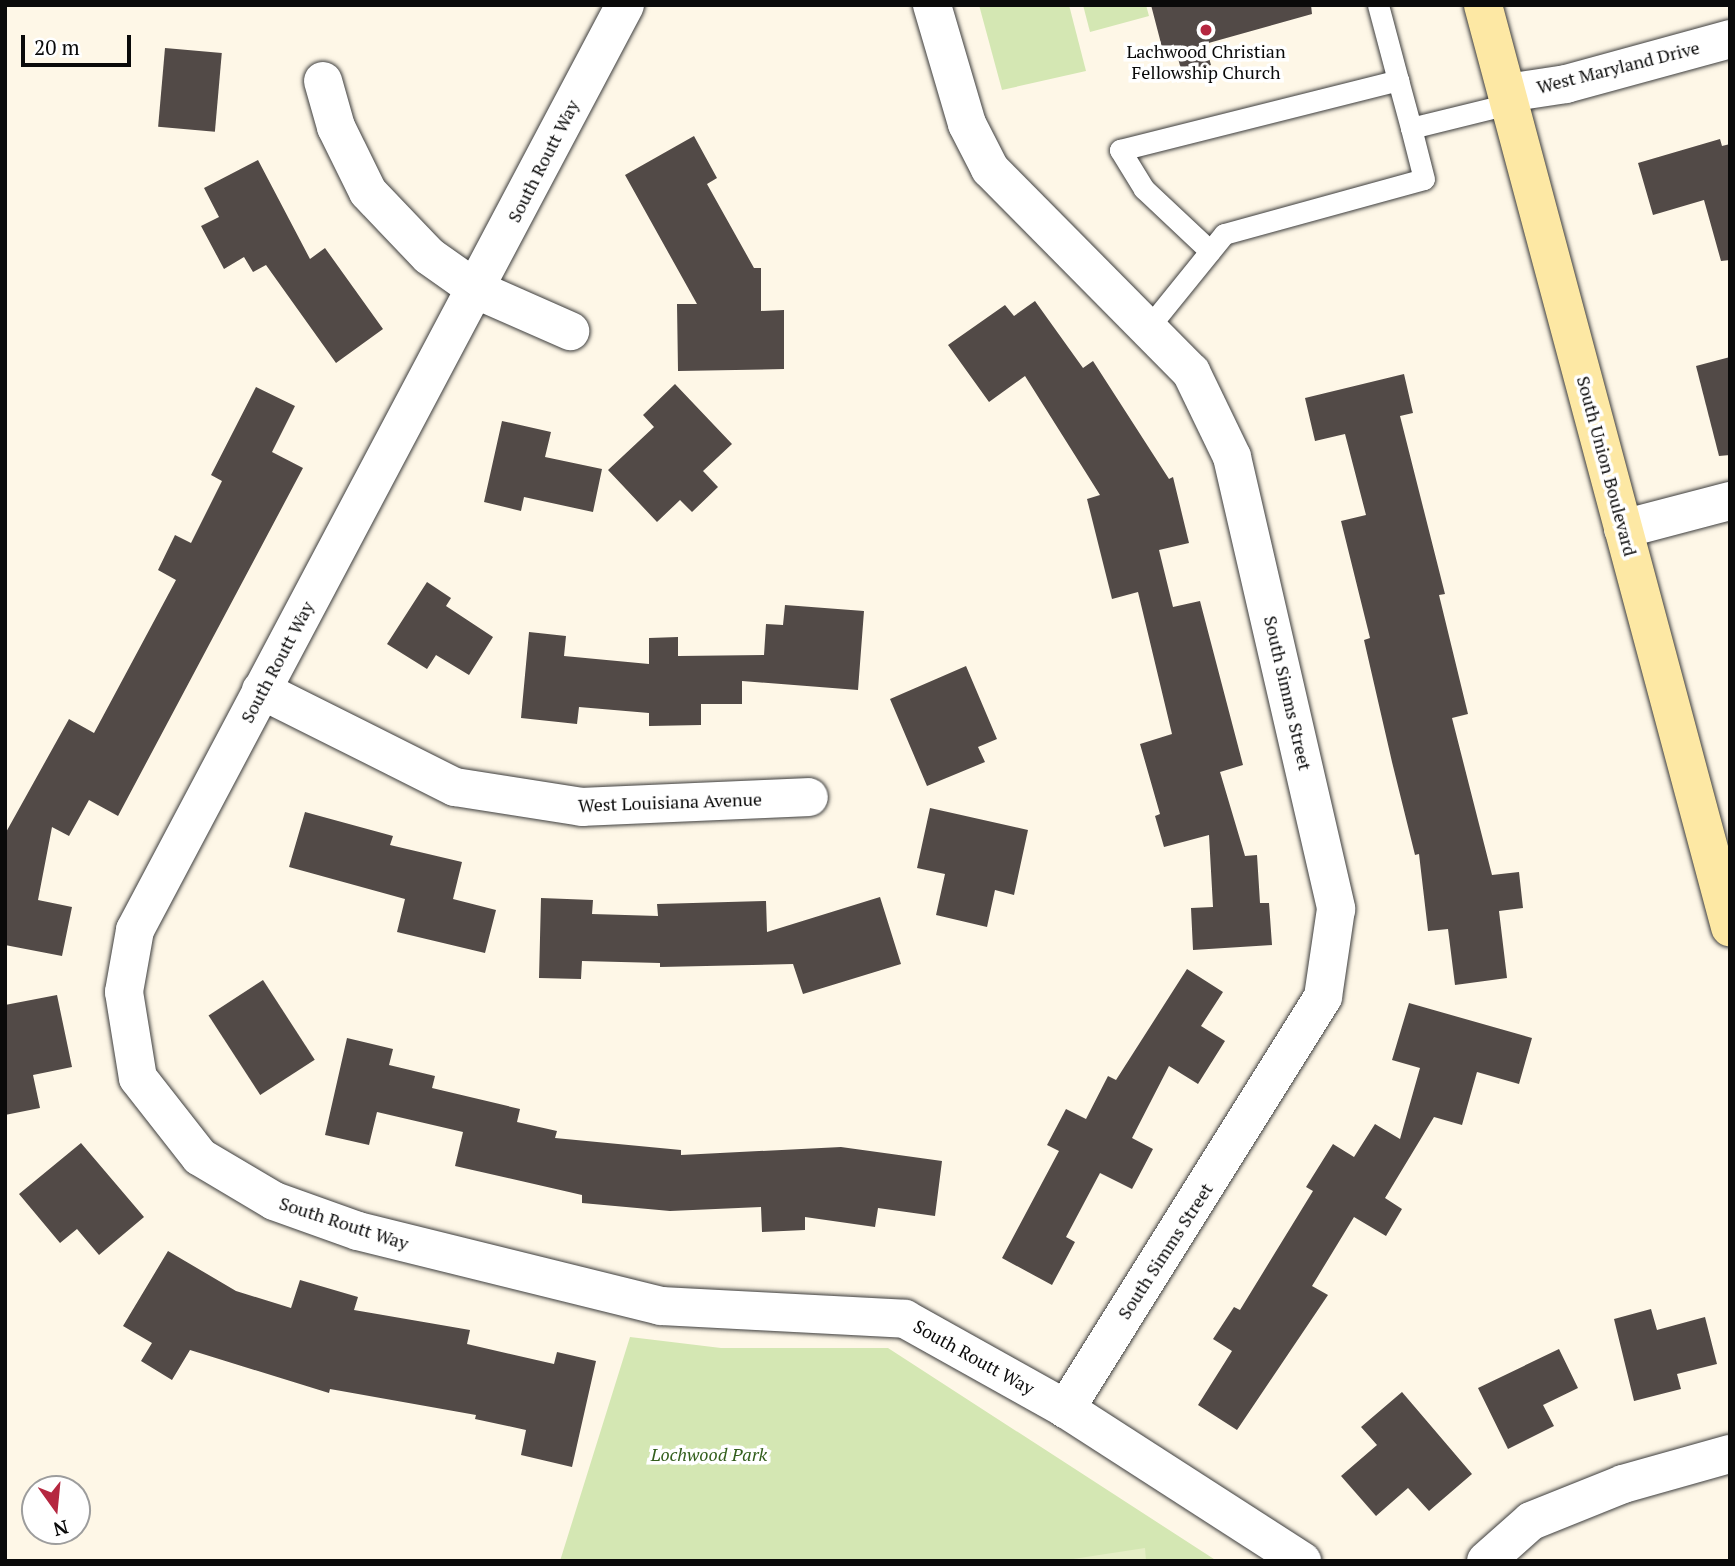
<!DOCTYPE html>
<html>
<head>
<meta charset="utf-8">
<style>
	body { margin:0 }
	#map { position:relative; width:1735px; height:1566px; overflow:hidden; background:#fef7e7; font-family:"PT Serif",serif }
	div>[style] { position:absolute }
	[style*='--x'] { left:calc(var(--x)*1px); top:calc(var(--y)*1px); width:calc(var(--w)*1px); rotate:calc(var(--a)*1deg) }
	.green>* { inset:0; background:#d4e7b3 }
	.pitch>* { inset:0; background:#e5eec5 }
	.building>* { inset:0; background:#524a47; transform-origin:0 0 }
	.roads { filter:drop-shadow(0 0 2px #3d3d3d) drop-shadow(0 0 2px #3d3d3d) }
	.service>* { height:21px; margin:-10.5px; padding:0 10.5px; transform-origin:10.5px; border-radius:10.5px; background:#fff }
	.minor>* { height:38px; margin:-19px; padding:0 19px; transform-origin:19px; border-radius:19px; background:#fff }
	.secondary>* { height:38px; margin:-19px; padding:0 19px; transform-origin:19px; border-radius:19px; background:#fde8a4 }
	.dots>* { width:19px; height:19px; translate:-50% -50%; box-sizing:border-box; border:4px solid #fff; border-radius:50% }
	span { translate:-50% -50%; white-space:nowrap; text-align:center; line-height:1.15; -webkit-text-stroke:7px #fff; paint-order:stroke }
	.poi-label { font-size:18px; color:#0a0a0a }
	.street-label { font-size:18px; color:#0a0a0a }
	.park-label { font-size:18px; color:#335f1d; font-style:italic }
	.frame { position:absolute; inset:0; border:7px solid #0a0a0a; pointer-events:none }
	.north { position:absolute; left:21px; top:1475px; width:70px; height:70px; box-sizing:border-box; background:#fff; border:2px solid #9d9d9d; border-radius:50%; rotate:165deg; font-size:19px; font-weight:700; line-height:28px; text-align:center; color:#0a0a0a }
	.north::after { content:''; display:block; margin:auto; width:24px; height:32px; background:#b52740; clip-path:polygon(50% 0,100% 100%,50% 72%,0 100%) }
	.scale { position:absolute; left:21px; top:35px; width:110px; height:32px; box-sizing:border-box; border:4px solid #0a0a0a; border-top:0; padding-left:9px; font-size:21px; line-height:24px; white-space:nowrap; color:#0a0a0a; -webkit-text-stroke:5px #fff; paint-order:stroke }
</style>
</head>
<body>
<div id="map">
	<div class="green">
		<div style="clip-path:polygon(979px 5px,1069px 5px,1086px 71px,1002px 90px)"></div>
		<div style="clip-path:polygon(1083px 5px,1146px 5px,1149px 16px,1090px 32px)"></div>
		<div style="clip-path:polygon(630px 1337px,721px 1348px,888px 1348px,1217px 1561px,560px 1561px)"></div>
	</div>
	<div class="pitch">
		<div style="clip-path:polygon(1145px 1548px,1146px 1561px,1060px 1561px)"></div>
	</div>
	<div class="building">
		<div style="clip-path:polygon(1151px 5px,1311px 5px,1312px 14px,1205px 44px,1211px 65px,1182px 73px,1176px 51px,1164px 55px)"></div>
		<div style="left:165px;top:48px;width:57px;height:79px;rotate:5deg"></div>
		<div style="clip-path:polygon(694px 136px,717px 178px,707px 184px,754px 268px,761px 268px,761px 311px,784px 310px,784px 369px,678px 371px,677px 304px,697px 304px,625px 175px)"></div>
		<div style="clip-path:polygon(1720px 139px,1722px 146px,1730px 144px,1730px 260px,1721px 261px,1704px 200px,1653px 215px,1638px 163px)"></div>
		<div style="clip-path:polygon(258px 160px,310px 259px,325px 248px,383px 329px,336px 363px,266px 265px,253px 272px,244px 257px,224px 269px,201px 226px,219px 217px,204px 188px)"></div>
		<div style="clip-path:polygon(1035px 301px,1083px 368px,1093px 361px,1169px 479px,1173px 477px,1189px 543px,1159px 550px,1173px 607px,1200px 601px,1243px 765px,1220px 772px,1245px 856px,1257px 855px,1260px 903px,1269px 903px,1272px 945px,1193px 950px,1191px 908px,1213px 907px,1209px 835px,1164px 847px,1155px 816px,1160px 814px,1140px 744px,1172px 734px,1138px 592px,1112px 599px,1087px 499px,1100px 495px,1025px 376px,989px 402px,948px 345px,1005px 305px,1014px 316px)"></div>
		<div style="clip-path:polygon(1730px 357px,1730px 455px,1719px 456px,1696px 366px)"></div>
		<div style="clip-path:polygon(1404px 374px,1413px 413px,1400px 416px,1445px 594px,1439px 595px,1468px 714px,1452px 718px,1492px 875px,1519px 872px,1523px 908px,1499px 911px,1507px 978px,1455px 985px,1448px 929px,1428px 931px,1419px 854px,1415px 855px,1392px 762px,1364px 640px,1370px 638px,1341px 521px,1366px 515px,1345px 434px,1315px 441px,1305px 398px)"></div>
		<div style="clip-path:polygon(675px 384px,732px 444px,703px 471px,718px 487px,692px 512px,680px 500px,657px 522px,608px 470px,654px 427px,643px 415px)"></div>
		<div style="clip-path:polygon(256px 387px,295px 406px,272px 452px,303px 468px,118px 816px,89px 800px,69px 836px,52px 827px,38px 900px,72px 907px,62px 956px,5px 945px,5px 834px,69px 719px,94px 733px,176px 580px,158px 570px,175px 535px,191px 543px,222px 481px,211px 475px)"></div>
		<div style="clip-path:polygon(502px 421px,551px 432px,545px 457px,602px 469px,593px 512px,524px 497px,521px 511px,484px 502px)"></div>
		<div style="clip-path:polygon(427px 582px,451px 598px,446px 606px,493px 637px,469px 675px,436px 655px,427px 669px,387px 644px)"></div>
		<div style="clip-path:polygon(785px 605px,864px 611px,858px 690px,742px 681px,742px 704px,701px 704px,701px 725px,649px 726px,649px 713px,579px 707px,577px 724px,521px 718px,529px 632px,566px 636px,564px 656px,649px 664px,649px 638px,678px 637px,678px 656px,764px 655px,766px 624px,783px 625px)"></div>
		<div style="clip-path:polygon(966px 666px,997px 739px,978px 747px,985px 762px,927px 786px,890px 699px)"></div>
		<div style="clip-path:polygon(930px 808px,1028px 830px,1014px 895px,995px 890px,987px 927px,936px 915px,945px 874px,917px 868px)"></div>
		<div style="clip-path:polygon(305px 812px,393px 836px,390px 845px,462px 862px,453px 899px,496px 910px,485px 953px,397px 932px,405px 899px,289px 867px)"></div>
		<div style="clip-path:polygon(880px 897px,901px 964px,803px 994px,793px 964px,660px 967px,660px 963px,582px 961px,581px 979px,539px 978px,541px 898px,593px 900px,592px 914px,658px 916px,657px 904px,766px 901px,767px 932px)"></div>
		<div style="clip-path:polygon(1187px 969px,1223px 992px,1201px 1026px,1225px 1041px,1198px 1084px,1169px 1066px,1132px 1138px,1153px 1149px,1132px 1189px,1100px 1173px,1066px 1237px,1075px 1242px,1052px 1285px,1002px 1258px,1059px 1151px,1047px 1145px,1066px 1109px,1086px 1119px,1108px 1076px,1116px 1080px)"></div>
		<div style="left:263px;top:980px;width:95px;height:65px;rotate:57deg"></div>
		<div style="clip-path:polygon(57px 995px,72px 1067px,33px 1075px,40px 1108px,5px 1115px,5px 1005px)"></div>
		<div style="clip-path:polygon(1409px 1003px,1532px 1038px,1519px 1084px,1477px 1072px,1462px 1125px,1434px 1117px,1385px 1198px,1402px 1209px,1386px 1236px,1354px 1217px,1312px 1286px,1328px 1295px,1237px 1430px,1198px 1405px,1232px 1351px,1213px 1339px,1234px 1307px,1240px 1310px,1313px 1191px,1306px 1187px,1333px 1144px,1354px 1157px,1375px 1124px,1400px 1139px,1420px 1068px,1392px 1060px)"></div>
		<div style="clip-path:polygon(347px 1038px,393px 1049px,389px 1065px,435px 1076px,432px 1088px,520px 1109px,517px 1122px,557px 1131px,555px 1138px,681px 1150px,681px 1155px,841px 1147px,942px 1161px,935px 1216px,878px 1208px,875px 1227px,805px 1217px,805px 1230px,762px 1232px,761px 1207px,670px 1211px,582px 1203px,582px 1195px,455px 1166px,463px 1132px,377px 1112px,369px 1145px,325px 1135px)"></div>
		<div style="clip-path:polygon(81px 1143px,144px 1217px,99px 1255px,77px 1229px,60px 1243px,19px 1194px)"></div>
		<div style="clip-path:polygon(168px 1251px,236px 1291px,291px 1308px,300px 1280px,358px 1297px,354px 1310px,470px 1330px,467px 1344px,554px 1364px,557px 1352px,596px 1361px,572px 1467px,521px 1455px,526px 1430px,475px 1419px,476px 1415px,330px 1389px,329px 1393px,190px 1350px,172px 1380px,141px 1361px,152px 1343px,123px 1326px)"></div>
		<div style="clip-path:polygon(1651px 1309px,1657px 1330px,1705px 1317px,1717px 1364px,1677px 1374px,1681px 1389px,1634px 1401px,1614px 1319px)"></div>
		<div style="clip-path:polygon(1559px 1349px,1578px 1388px,1543px 1405px,1554px 1426px,1508px 1449px,1478px 1388px)"></div>
		<div style="clip-path:polygon(1402px 1392px,1472px 1474px,1429px 1511px,1408px 1488px,1376px 1516px,1341px 1476px,1377px 1445px,1361px 1427px)"></div>
	</div>
	<div class="roads">
		<div class="service">
			<div style="--x:1378;--y:5;--w:78;--a:75.1"></div>
			<div style="--x:1210;--y:251;--w:91;--a:-136.8"></div>
			<div style="--x:1144;--y:189;--w:46;--a:-121.6"></div>
			<div style="--x:1120;--y:150;--w:287;--a:-14.1"></div>
			<div style="--x:1398;--y:80;--w:50;--a:74.8"></div>
			<div style="--x:1148;--y:328;--w:121;--a:-51"></div>
			<div style="--x:1224;--y:234;--w:207;--a:-15.4"></div>
			<div style="--x:1424;--y:179;--w:53;--a:-104.3"></div>
			<div style="--x:1411;--y:128;--w:101;--a:-13.8"></div>
		</div>
		<div class="minor">
			<div style="--x:625;--y:5;--w:1047;--a:117.91"></div>
			<div style="--x:135;--y:930;--w:63;--a:100.1"></div>
			<div style="--x:124;--y:992;--w:87;--a:80.8"></div>
			<div style="--x:138;--y:1078;--w:100;--a:51.9"></div>
			<div style="--x:200;--y:1157;--w:86;--a:30.7"></div>
			<div style="--x:274;--y:1201;--w:89;--a:19.7"></div>
			<div style="--x:358;--y:1231;--w:312;--a:13.9"></div>
			<div style="--x:661;--y:1306;--w:244;--a:3"></div>
			<div style="--x:905;--y:1319;--w:184;--a:29.2"></div>
			<div style="--x:1066;--y:1409;--w:281;--a:32.8"></div>
			<div style="--x:932;--y:5;--w:124;--a:73.6"></div>
			<div style="--x:967;--y:124;--w:51;--a:62.9"></div>
			<div style="--x:990;--y:169;--w:286;--a:45.3"></div>
			<div style="--x:1191;--y:372;--w:94;--a:64.2"></div>
			<div style="--x:1232;--y:457;--w:464;--a:77"></div>
			<div style="--x:1336;--y:909;--w:89;--a:98.4"></div>
			<div style="--x:1323;--y:997;--w:486;--a:122"></div>
			<div style="--x:323;--y:81;--w:48;--a:74.2"></div>
			<div style="--x:336;--y:127;--w:72;--a:63.8"></div>
			<div style="--x:368;--y:192;--w:88;--a:46.4"></div>
			<div style="--x:429;--y:256;--w:59;--a:35.3"></div>
			<div style="--x:477;--y:290;--w:102;--a:23.8"></div>
			<div style="--x:1507;--y:93;--w:60;--a:-8.7"></div>
			<div style="--x:1566;--y:84;--w:170;--a:-15.3"></div>
			<div style="--x:1623;--y:529;--w:111;--a:-14.7"></div>
			<div style="--x:261;--y:690;--w:217;--a:26.6"></div>
			<div style="--x:455;--y:787;--w:129;--a:8.9"></div>
			<div style="--x:582;--y:807;--w:227;--a:-2.5"></div>
			<div style="--x:1486;--y:1561;--w:60;--a:-41.6"></div>
			<div style="--x:1531;--y:1521;--w:99;--a:-21.9"></div>
			<div style="--x:1623;--y:1484;--w:111;--a:-15.7"></div>
		</div>
		<div class="secondary">
			<div style="--x:1483;--y:5;--w:955;--a:75"></div>
		</div>
	</div>
	<div class="dots">
		<div style="left:1206px;top:30px;background:#b52740"></div>
	</div>
	<div class="poi-label">
		<span style="left:1206px;top:62px">Lachwood Christian<br>Fellowship Church</span>
	</div>
	<div class="street-label">
		<span style="left:1618px;top:67px;rotate:-14deg">West Maryland Drive</span>
		<span style="left:543px;top:161px;rotate:-63deg">South Routt Way</span>
		<span style="left:1607px;top:466px;rotate:75deg">South Union Boulevard</span>
		<span style="left:277px;top:662px;rotate:-62deg">South Routt Way</span>
		<span style="left:1288px;top:693px;rotate:77deg">South Simms Street</span>
		<span style="left:670px;top:802px;rotate:-2deg">West Louisiana Avenue</span>
		<span style="left:344px;top:1223px;rotate:18deg">South Routt Way</span>
		<span style="left:1165px;top:1251px;rotate:-57deg">South Simms Street</span>
		<span style="left:974px;top:1357px;rotate:29deg">South Routt Way</span>
	</div>
	<div class="park-label">
		<span style="left:709px;top:1454px">Lochwood Park</span>
	</div>
	<div class="frame"></div>
	<div class="north">N</div>
	<div class="scale">20 m</div>
</div>
</body>
</html>
